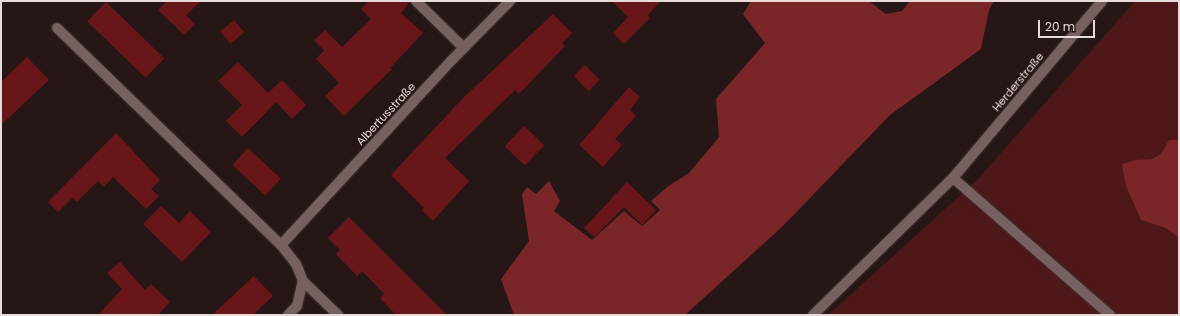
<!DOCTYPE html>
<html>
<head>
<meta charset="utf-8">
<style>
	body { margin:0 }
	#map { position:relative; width:1180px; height:316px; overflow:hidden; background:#261615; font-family:Poppins,sans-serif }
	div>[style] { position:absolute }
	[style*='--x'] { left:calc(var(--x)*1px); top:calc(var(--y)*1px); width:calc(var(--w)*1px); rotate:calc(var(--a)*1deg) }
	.green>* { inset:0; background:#4e1718 }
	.forest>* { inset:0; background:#7a2628 }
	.building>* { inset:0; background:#69161b; transform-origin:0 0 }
	.roads { filter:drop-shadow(0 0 1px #3e3332) drop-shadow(0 0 1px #3e3332) }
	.minor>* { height:10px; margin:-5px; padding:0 5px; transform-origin:5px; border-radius:5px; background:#766160 }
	span { translate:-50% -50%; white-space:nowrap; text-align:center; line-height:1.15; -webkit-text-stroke:3px #261615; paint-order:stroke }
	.street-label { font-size:11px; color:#e7dbda }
	.frame { position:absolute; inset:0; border:2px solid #e7dbda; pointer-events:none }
	.scale { position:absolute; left:1038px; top:20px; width:57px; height:18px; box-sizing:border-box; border:2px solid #e7dbda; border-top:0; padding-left:5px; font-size:12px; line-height:14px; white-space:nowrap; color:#e7dbda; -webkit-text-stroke:3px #261615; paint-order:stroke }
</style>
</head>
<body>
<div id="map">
	<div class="green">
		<div style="clip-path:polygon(1135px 1px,1179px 1px,1179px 315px,828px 315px,977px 180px)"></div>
	</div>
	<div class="forest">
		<div style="clip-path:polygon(751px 1px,869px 1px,886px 14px,902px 11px,910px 1px,994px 1px,989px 10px,981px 49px,890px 115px,783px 226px,685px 315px,514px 315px,501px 279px,529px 241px,522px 194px,527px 187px,536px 194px,549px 181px,560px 201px,554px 211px,592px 240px,624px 211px,642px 226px,660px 210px,651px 201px,667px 187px,689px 173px,719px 137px,716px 99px,765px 43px,743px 14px)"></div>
		<div style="clip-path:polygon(1169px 140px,1179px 140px,1179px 238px,1166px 228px,1141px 220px,1126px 186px,1122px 164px,1136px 160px,1152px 159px,1161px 154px)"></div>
	</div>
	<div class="building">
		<div style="clip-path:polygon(167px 1px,201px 1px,186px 15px,195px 24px,184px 35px,158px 10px)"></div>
		<div style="clip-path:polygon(369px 1px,410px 1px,401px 13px,423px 33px,390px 68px,392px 69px,344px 116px,325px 96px,339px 83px,316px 59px,324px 50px,314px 40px,325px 30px,342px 47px,371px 19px,361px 9px)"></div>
		<div style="clip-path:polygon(612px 1px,661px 1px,648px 15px,650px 18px,624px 44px,613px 33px,628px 17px)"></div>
		<div style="left:106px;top:2px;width:81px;height:27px;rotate:44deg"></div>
		<div style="clip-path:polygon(553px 14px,572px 33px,562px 43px,565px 46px,519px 94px,515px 90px,445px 158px,469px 181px,433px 221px,422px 210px,424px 208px,391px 175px,463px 98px)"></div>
		<div style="left:234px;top:20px;width:16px;height:18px;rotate:50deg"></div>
		<div style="clip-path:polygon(27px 57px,49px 80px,1px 125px,1px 82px)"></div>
		<div style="clip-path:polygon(238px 62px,268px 93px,282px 80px,306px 105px,292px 119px,276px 102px,242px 137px,226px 121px,242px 105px,218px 81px)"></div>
		<div style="left:585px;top:65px;width:21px;height:16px;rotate:45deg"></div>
		<div style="clip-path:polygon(629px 87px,640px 97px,630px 110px,636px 116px,615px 139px,622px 145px,603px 167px,579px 145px)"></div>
		<div style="left:524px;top:126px;width:28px;height:28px;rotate:44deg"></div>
		<div style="clip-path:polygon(116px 133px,160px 180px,151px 189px,159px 196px,146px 209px,113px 177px,104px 187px,98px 181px,77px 202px,72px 198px,58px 212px,48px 202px)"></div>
		<div style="left:248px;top:148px;width:45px;height:23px;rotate:43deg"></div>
		<div style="clip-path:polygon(627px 182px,656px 210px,642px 225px,624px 207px,594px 237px,584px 228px)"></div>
		<div style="clip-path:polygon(161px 206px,179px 223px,190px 211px,211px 232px,182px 262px,143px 224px)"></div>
		<div style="clip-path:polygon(349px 217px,447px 315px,396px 315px,380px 298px,384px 294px,362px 271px,357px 276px,336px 254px,340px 250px,328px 238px)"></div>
		<div style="clip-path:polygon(120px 262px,145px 290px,151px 284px,170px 302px,158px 315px,98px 315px,122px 289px,107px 273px)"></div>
		<div style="clip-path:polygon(254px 276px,273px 296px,253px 315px,212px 315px)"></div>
	</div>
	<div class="roads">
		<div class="minor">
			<div style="--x:416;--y:1;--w:67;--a:44.4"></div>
			<div style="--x:57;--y:28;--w:312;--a:44.1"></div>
			<div style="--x:953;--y:178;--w:208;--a:41.1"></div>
			<div style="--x:303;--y:281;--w:49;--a:44.2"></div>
			<div style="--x:288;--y:315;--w:13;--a:-45"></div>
			<div style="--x:297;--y:306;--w:26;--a:-77"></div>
			<div style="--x:303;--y:281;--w:18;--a:-112"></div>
			<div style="--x:296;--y:264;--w:24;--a:-128"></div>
			<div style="--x:281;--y:245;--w:252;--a:-47.3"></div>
			<div style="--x:452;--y:60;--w:83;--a:-45.5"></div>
			<div style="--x:813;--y:315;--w:196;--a:-44.4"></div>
			<div style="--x:953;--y:178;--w:231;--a:-49.9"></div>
		</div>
	</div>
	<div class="street-label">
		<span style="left:1018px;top:82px;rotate:-50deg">Herderstraße</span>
		<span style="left:386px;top:114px;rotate:-47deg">Albertusstraße</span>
	</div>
	<div class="frame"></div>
	<div class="scale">20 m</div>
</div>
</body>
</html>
